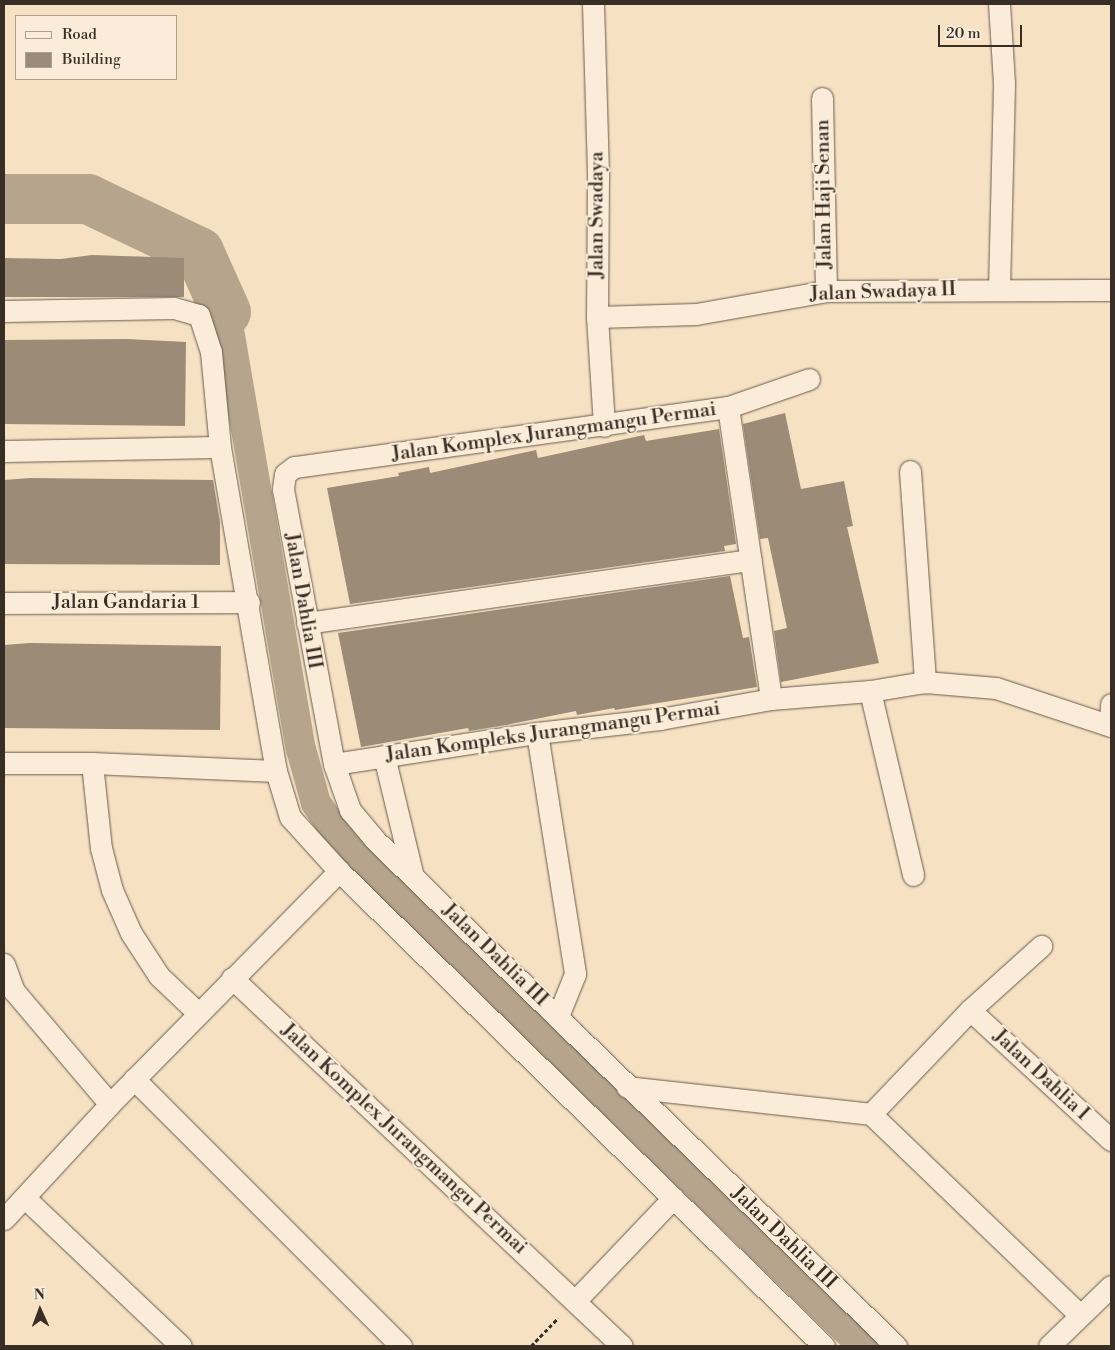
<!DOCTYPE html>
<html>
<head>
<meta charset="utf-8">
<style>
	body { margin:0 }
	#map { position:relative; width:1115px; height:1350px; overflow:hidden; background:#f7e1c3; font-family:"Libre Bodoni",serif }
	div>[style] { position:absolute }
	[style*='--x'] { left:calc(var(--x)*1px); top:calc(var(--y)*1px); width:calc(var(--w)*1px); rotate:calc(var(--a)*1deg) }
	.canal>* { height:30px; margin:-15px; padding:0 15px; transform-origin:15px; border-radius:15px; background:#b6a48d }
	.river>* { height:50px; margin:-25px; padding:0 25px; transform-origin:25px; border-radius:25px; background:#b6a48d }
	.building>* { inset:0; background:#9b8b77 }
	.path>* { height:3px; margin-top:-1.5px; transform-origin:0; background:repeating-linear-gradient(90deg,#372e25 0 4px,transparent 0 6.5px) }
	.roads { filter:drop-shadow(0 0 1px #675b4c) drop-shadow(0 0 1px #675b4c) }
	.street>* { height:21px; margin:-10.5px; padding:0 10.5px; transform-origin:10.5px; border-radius:10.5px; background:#faecd8 }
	span { translate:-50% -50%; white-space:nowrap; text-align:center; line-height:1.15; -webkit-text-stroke:4px #faecd8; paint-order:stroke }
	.street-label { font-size:20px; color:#372e25 }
	.frame { position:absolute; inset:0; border:5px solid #372e25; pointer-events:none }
	.legend { position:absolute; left:15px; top:15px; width:162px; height:65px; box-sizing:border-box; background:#faecd8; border:1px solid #aca090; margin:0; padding:6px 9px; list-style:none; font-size:15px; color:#372e25 }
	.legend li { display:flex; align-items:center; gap:10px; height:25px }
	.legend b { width:25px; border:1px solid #aca090 }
	.north { position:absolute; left:15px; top:1285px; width:50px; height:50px; -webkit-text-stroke:4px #faecd8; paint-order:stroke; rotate:358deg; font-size:14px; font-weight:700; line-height:20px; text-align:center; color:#372e25 }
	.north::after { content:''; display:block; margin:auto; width:18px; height:22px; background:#372e25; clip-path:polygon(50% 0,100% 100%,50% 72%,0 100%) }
	.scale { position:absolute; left:938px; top:25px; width:84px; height:22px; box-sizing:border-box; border:2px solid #372e25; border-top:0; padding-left:6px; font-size:15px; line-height:18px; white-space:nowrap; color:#372e25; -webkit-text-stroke:4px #faecd8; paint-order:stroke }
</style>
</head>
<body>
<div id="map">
	<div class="canal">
		<div style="--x:226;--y:312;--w:443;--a:80.3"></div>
		<div style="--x:301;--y:749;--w:56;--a:74.5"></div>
		<div style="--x:316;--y:803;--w:42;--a:55.6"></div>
		<div style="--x:340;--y:838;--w:729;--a:44.17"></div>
	</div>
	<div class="river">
		<div style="--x:4;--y:199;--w:84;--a:0"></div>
		<div style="--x:88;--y:199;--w:123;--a:25.5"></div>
		<div style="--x:199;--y:252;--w:66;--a:65.8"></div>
	</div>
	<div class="building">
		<div style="clip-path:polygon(92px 255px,184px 258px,184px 297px,4px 297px,4px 258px,61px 259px)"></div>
		<div style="clip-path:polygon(127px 339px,186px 342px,185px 426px,4px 424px,4px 340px)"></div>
		<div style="clip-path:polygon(785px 413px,801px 489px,844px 481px,853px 526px,847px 527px,879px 663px,781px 682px,774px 631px,787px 628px,768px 538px,760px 539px,743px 424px)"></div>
		<div style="clip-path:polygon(719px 429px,736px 544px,724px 546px,725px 551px,350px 604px,327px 488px,399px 476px,398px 473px,429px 467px,430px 473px,536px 450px,538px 458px,644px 435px,646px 441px)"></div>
		<div style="clip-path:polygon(30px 478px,213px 480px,220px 522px,220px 565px,4px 564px,4px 480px)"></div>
		<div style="clip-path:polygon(730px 576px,743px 638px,749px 637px,757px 687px,615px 710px,614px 708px,577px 715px,576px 711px,506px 725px,469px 731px,468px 728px,361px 747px,338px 633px)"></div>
		<div style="clip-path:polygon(30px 643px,221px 646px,220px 730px,4px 728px,4px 645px)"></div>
	</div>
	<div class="path">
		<div style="--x:531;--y:1346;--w:39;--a:-46"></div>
	</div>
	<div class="roads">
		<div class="street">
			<div style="--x:593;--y:4;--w:173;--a:88.3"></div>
			<div style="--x:598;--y:177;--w:140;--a:90.4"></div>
			<div style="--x:597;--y:317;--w:109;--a:86.3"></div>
			<div style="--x:822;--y:98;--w:193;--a:88.8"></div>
			<div style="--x:999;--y:289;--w:206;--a:-88.6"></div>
			<div style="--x:1004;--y:83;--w:79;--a:-93.6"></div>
			<div style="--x:4;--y:311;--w:170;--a:-1"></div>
			<div style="--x:174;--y:308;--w:26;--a:16"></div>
			<div style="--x:199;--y:315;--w:39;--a:72"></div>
			<div style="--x:211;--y:352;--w:95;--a:84.6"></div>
			<div style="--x:220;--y:447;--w:329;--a:80.2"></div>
			<div style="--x:276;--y:771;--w:48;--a:73.1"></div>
			<div style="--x:290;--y:817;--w:73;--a:47.8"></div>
			<div style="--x:339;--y:871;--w:679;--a:44.4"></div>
			<div style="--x:597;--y:317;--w:99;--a:-1.7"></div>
			<div style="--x:696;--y:314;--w:132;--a:-10"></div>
			<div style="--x:826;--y:291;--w:285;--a:-0.2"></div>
			<div style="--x:809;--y:379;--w:86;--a:160.9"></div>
			<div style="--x:728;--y:407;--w:438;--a:172.1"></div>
			<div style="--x:294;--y:467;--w:11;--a:142"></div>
			<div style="--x:285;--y:474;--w:15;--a:98"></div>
			<div style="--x:283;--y:489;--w:280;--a:79.5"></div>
			<div style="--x:334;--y:764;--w:49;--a:70.8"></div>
			<div style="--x:350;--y:810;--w:38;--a:50"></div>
			<div style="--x:374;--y:839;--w:728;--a:44.16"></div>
			<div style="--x:728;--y:407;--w:295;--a:81.6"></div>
			<div style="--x:4;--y:451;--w:216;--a:-1.1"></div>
			<div style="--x:910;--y:471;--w:212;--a:85.9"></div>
			<div style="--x:4;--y:603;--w:245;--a:-0.2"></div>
			<div style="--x:307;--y:623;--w:448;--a:-8.1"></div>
			<div style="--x:870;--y:691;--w:189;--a:76.8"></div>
			<div style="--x:1110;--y:725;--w:21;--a:-87"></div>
			<div style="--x:537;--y:733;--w:244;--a:81"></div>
			<div style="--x:575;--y:974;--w:45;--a:112"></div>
			<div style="--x:384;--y:756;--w:124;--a:76.5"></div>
			<div style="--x:4;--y:763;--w:88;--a:0"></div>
			<div style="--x:92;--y:763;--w:184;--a:2.5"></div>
			<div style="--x:92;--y:763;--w:85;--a:84"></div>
			<div style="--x:101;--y:848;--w:43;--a:75.3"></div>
			<div style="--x:112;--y:890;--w:47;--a:66.2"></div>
			<div style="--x:131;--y:933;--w:51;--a:56.9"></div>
			<div style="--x:159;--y:976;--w:54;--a:43.5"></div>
			<div style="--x:334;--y:764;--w:205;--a:-8.7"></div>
			<div style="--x:537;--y:733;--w:124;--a:-6.5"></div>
			<div style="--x:660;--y:719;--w:113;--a:-10.2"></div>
			<div style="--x:771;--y:699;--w:99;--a:-4.6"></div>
			<div style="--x:870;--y:691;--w:56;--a:-9.3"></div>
			<div style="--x:925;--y:682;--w:71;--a:4.8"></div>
			<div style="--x:996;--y:688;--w:121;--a:18.3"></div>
			<div style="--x:4;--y:964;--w:29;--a:70"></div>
			<div style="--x:14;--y:991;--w:148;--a:49.7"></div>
			<div style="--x:232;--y:978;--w:536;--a:43.34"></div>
			<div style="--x:970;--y:1010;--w:192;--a:42.7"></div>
			<div style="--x:134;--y:1079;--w:378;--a:45"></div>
			<div style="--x:627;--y:1087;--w:245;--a:6.3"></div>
			<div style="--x:871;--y:1114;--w:290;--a:43.9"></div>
			<div style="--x:871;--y:1114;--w:144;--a:-46.4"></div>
			<div style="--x:970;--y:1010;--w:96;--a:-42"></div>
			<div style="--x:25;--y:1198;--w:215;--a:43.5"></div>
			<div style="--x:4;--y:1219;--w:156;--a:-47.3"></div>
			<div style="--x:110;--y:1104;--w:327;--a:-45.5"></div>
			<div style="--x:576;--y:1300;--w:141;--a:-46.4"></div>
			<div style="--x:1049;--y:1346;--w:86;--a:-44.1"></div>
		</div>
	</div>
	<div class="street-label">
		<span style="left:824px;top:194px;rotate:-91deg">Jalan Haji Senan</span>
		<span style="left:597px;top:215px;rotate:-90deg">Jalan Swadaya</span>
		<span style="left:883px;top:292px;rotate:-2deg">Jalan Swadaya II</span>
		<span style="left:554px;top:432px;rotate:-8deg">Jalan Komplex Jurangmangu Permai</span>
		<span style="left:303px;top:601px;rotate:80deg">Jalan Dahlia III</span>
		<span style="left:126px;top:602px">Jalan Gandaria 1</span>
		<span style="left:553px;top:732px;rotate:-8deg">Jalan Kompleks Jurangmangu Permai</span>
		<span style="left:495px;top:955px;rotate:44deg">Jalan Dahlia III</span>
		<span style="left:1041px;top:1075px;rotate:43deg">Jalan Dahlia I</span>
		<span style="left:404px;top:1139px;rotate:43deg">Jalan Komplex Jurangmangu Permai</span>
		<span style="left:784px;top:1238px;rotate:44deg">Jalan Dahlia III</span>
	</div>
	<div class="frame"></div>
	<ul class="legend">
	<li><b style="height:6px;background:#faecd8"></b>Road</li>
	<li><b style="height:14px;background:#9b8b77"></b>Building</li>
	</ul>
	<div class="north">N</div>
	<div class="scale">20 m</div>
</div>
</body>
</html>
